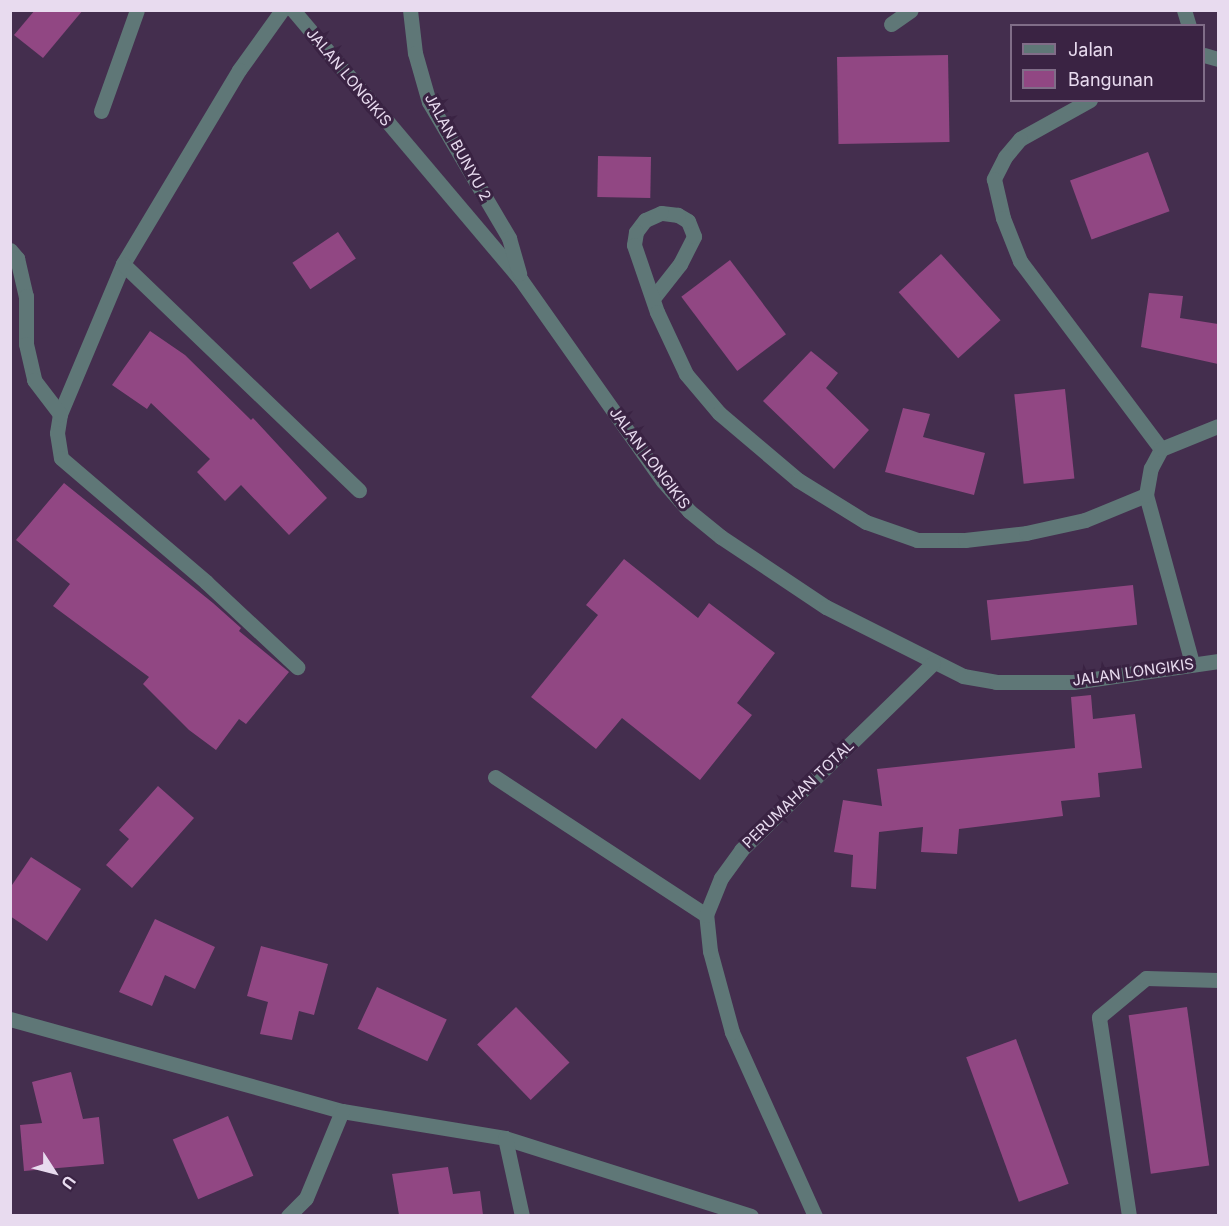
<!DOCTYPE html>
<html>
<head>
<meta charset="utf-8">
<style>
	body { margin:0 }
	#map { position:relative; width:1229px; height:1226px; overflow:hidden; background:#442e4e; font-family:Inter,sans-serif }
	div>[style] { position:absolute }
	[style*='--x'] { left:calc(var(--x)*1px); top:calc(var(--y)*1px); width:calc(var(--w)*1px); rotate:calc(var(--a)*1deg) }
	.building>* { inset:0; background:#914783; transform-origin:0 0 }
	.minor>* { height:15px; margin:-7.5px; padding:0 7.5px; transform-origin:7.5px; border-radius:7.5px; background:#5f7777 }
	span { translate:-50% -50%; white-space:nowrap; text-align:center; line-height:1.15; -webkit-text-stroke:6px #3a2343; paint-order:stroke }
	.street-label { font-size:15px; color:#e8dbef }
	.frame { position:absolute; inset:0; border:12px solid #e8dbef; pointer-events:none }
	.legend { position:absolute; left:1010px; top:24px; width:195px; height:78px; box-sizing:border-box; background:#3a2343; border:2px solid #806d88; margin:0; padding:8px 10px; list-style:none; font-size:18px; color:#e8dbef }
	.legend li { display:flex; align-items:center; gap:12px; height:30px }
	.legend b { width:30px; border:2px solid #806d88 }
	.north { position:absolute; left:24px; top:1142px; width:60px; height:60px; -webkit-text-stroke:4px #3a2343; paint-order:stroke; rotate:126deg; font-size:16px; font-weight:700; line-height:24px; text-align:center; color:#e8dbef }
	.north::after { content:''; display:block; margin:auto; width:21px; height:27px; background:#e8dbef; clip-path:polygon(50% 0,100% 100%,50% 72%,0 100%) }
</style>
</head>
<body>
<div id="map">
	<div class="building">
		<div style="clip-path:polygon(35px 10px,83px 10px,43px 58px,14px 35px)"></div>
		<div style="left:948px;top:55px;width:87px;height:111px;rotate:89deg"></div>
		<div style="left:1148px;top:152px;width:63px;height:83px;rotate:70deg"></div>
		<div style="left:598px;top:156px;width:53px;height:41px;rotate:1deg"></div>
		<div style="left:338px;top:232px;width:32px;height:55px;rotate:56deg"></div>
		<div style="left:941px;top:254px;width:89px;height:57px;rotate:48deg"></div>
		<div style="left:730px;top:260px;width:93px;height:61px;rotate:53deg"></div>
		<div style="clip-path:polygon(1149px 293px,1183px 296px,1180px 318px,1218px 324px,1218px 364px,1141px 347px)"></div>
		<div style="clip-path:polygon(150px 331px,185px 355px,251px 420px,253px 418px,327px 498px,289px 535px,241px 485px,225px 501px,197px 472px,210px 459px,151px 403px,147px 409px,112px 385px)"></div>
		<div style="clip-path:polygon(811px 351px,838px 373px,826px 388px,869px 430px,834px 469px,763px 401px)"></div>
		<div style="left:1065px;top:389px;width:90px;height:51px;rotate:84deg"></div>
		<div style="clip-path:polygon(903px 408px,930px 414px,923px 437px,985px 453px,974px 495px,885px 472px)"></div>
		<div style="clip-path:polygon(64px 483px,213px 603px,241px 628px,239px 631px,289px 672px,246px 724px,239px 719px,216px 750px,189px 730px,143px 684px,149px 677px,53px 606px,70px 584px,16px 540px)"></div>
		<div style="clip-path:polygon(624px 559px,698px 618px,709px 603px,775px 653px,737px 703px,752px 715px,700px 780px,622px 718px,596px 749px,531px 697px,598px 615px,586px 605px)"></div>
		<div style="left:1133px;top:585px;width:40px;height:147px;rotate:84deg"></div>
		<div style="clip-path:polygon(1091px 695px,1093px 719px,1135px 714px,1142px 768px,1098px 773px,1100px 797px,1061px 801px,1063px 816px,959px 829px,957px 854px,921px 852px,923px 827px,879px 832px,876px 889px,851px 887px,853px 855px,834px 852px,843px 800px,882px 806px,877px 769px,1075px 748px,1071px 697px)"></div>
		<div style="clip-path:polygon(158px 786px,194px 818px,132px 888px,106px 865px,129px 839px,119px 830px)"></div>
		<div style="clip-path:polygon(31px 857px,81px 889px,47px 941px,10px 916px,10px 888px)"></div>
		<div style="clip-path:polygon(155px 919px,215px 947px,195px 989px,165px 975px,152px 1006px,119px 992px)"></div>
		<div style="clip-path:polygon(261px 946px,328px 964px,314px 1015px,299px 1011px,292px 1040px,260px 1034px,268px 1002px,247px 996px)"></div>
		<div style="left:377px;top:987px;width:77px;height:46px;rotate:25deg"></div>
		<div style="left:516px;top:1007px;width:77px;height:54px;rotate:46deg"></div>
		<div style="left:1187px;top:1007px;width:160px;height:59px;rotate:82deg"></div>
		<div style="left:1016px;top:1039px;width:154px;height:53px;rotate:70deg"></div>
		<div style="clip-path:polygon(71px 1072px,83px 1119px,99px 1117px,104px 1164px,24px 1171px,20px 1125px,42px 1123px,32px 1082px)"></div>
		<div style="left:228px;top:1116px;width:65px;height:60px;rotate:67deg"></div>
		<div style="clip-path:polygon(448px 1167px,453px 1194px,480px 1191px,483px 1215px,399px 1215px,392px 1174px)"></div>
	</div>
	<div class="minor">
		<div style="--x:282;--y:10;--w:74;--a:125.6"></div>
		<div style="--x:239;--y:70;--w:226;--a:120.9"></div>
		<div style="--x:123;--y:264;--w:163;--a:112.8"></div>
		<div style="--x:60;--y:414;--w:19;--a:99"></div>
		<div style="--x:57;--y:433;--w:25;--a:81"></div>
		<div style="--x:61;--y:458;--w:191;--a:40.5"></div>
		<div style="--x:206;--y:582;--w:125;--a:43"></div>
		<div style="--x:293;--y:10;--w:353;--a:49.8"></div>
		<div style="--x:521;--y:280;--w:246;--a:54.8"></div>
		<div style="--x:663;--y:481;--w:40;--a:49"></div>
		<div style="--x:689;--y:511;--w:41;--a:39.1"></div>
		<div style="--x:721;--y:537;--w:126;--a:33.7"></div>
		<div style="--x:826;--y:607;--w:153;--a:26.7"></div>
		<div style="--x:963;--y:676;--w:34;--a:10"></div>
		<div style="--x:996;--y:682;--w:77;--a:0"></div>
		<div style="--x:1073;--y:682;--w:147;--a:-8.2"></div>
		<div style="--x:410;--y:10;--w:43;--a:83.4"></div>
		<div style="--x:415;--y:53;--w:51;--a:74.1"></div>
		<div style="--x:429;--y:102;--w:158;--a:59.5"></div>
		<div style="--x:509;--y:238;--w:37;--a:74"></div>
		<div style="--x:1184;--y:10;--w:17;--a:73"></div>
		<div style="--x:891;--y:24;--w:24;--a:-35"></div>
		<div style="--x:1204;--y:55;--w:15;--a:16"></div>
		<div style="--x:1090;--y:100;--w:80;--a:150.9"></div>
		<div style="--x:1020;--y:139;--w:23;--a:130"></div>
		<div style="--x:1005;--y:157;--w:25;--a:117"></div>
		<div style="--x:994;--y:179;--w:40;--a:77"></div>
		<div style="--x:1003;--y:218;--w:46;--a:68.4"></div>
		<div style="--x:1020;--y:261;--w:235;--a:53.1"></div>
		<div style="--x:101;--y:111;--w:107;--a:-70.4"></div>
		<div style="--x:10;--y:250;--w:11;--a:49"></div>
		<div style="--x:17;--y:258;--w:39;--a:77"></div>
		<div style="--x:26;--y:296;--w:48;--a:90"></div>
		<div style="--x:26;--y:344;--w:37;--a:77"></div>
		<div style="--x:34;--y:380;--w:43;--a:52.6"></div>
		<div style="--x:123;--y:264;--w:327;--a:43.8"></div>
		<div style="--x:654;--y:297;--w:42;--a:-51.8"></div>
		<div style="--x:680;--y:264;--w:31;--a:-63"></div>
		<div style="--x:694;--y:236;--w:16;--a:-112"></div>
		<div style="--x:688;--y:221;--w:12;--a:-149"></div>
		<div style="--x:678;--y:215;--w:17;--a:-173"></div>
		<div style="--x:661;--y:213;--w:17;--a:156"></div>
		<div style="--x:645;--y:220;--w:15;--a:127"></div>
		<div style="--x:636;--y:232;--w:13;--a:99"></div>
		<div style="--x:634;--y:245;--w:71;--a:71.1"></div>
		<div style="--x:657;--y:312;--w:68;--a:64.9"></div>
		<div style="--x:686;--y:374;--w:51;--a:49.8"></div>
		<div style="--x:719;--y:413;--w:104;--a:40.3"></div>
		<div style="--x:798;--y:480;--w:80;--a:31.7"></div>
		<div style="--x:866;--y:522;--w:54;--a:19.4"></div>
		<div style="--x:917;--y:540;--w:48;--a:0"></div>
		<div style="--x:965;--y:540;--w:61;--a:-6.5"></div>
		<div style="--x:1026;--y:533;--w:60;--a:-12.4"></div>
		<div style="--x:1085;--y:520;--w:66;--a:-22.3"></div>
		<div style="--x:1192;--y:663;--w:174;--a:-105.3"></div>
		<div style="--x:1146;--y:495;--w:27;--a:-80"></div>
		<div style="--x:1151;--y:468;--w:21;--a:-62"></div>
		<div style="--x:1161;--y:449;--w:61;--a:-22"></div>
		<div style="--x:495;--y:777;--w:252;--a:33.2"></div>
		<div style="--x:10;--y:1019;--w:345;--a:15.5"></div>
		<div style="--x:342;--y:1111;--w:165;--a:9.4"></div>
		<div style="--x:505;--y:1138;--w:258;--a:17.6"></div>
		<div style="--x:505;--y:1138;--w:80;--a:77.7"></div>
		<div style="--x:288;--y:1216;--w:25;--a:-45"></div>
		<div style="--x:306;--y:1198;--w:94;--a:-67.5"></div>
		<div style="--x:815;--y:1216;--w:202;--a:-114.3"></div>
		<div style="--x:732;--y:1032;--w:84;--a:-105.2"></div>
		<div style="--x:710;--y:951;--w:36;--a:-96"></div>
		<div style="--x:706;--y:915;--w:40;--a:-68"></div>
		<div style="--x:721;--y:878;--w:34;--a:-54"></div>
		<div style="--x:741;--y:850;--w:268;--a:-44.2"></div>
		<div style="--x:1129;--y:1216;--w:201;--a:-98.6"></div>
		<div style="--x:1099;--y:1017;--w:61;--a:-39.7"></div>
		<div style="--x:1146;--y:978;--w:72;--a:1.6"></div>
	</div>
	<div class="street-label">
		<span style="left:349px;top:77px;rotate:50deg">JALAN LONGIKIS</span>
		<span style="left:458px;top:147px;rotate:61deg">JALAN BUNYU 2</span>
		<span style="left:650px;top:458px;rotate:53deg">JALAN LONGIKIS</span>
		<span style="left:1133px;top:672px;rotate:-8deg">JALAN LONGIKIS</span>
		<span style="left:798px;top:794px;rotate:-44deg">PERUMAHAN TOTAL</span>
	</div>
	<div class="frame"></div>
	<ul class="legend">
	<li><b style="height:8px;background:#5f7777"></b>Jalan</li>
	<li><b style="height:16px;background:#914783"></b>Bangunan</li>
	</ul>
	<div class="north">U</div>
</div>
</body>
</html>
